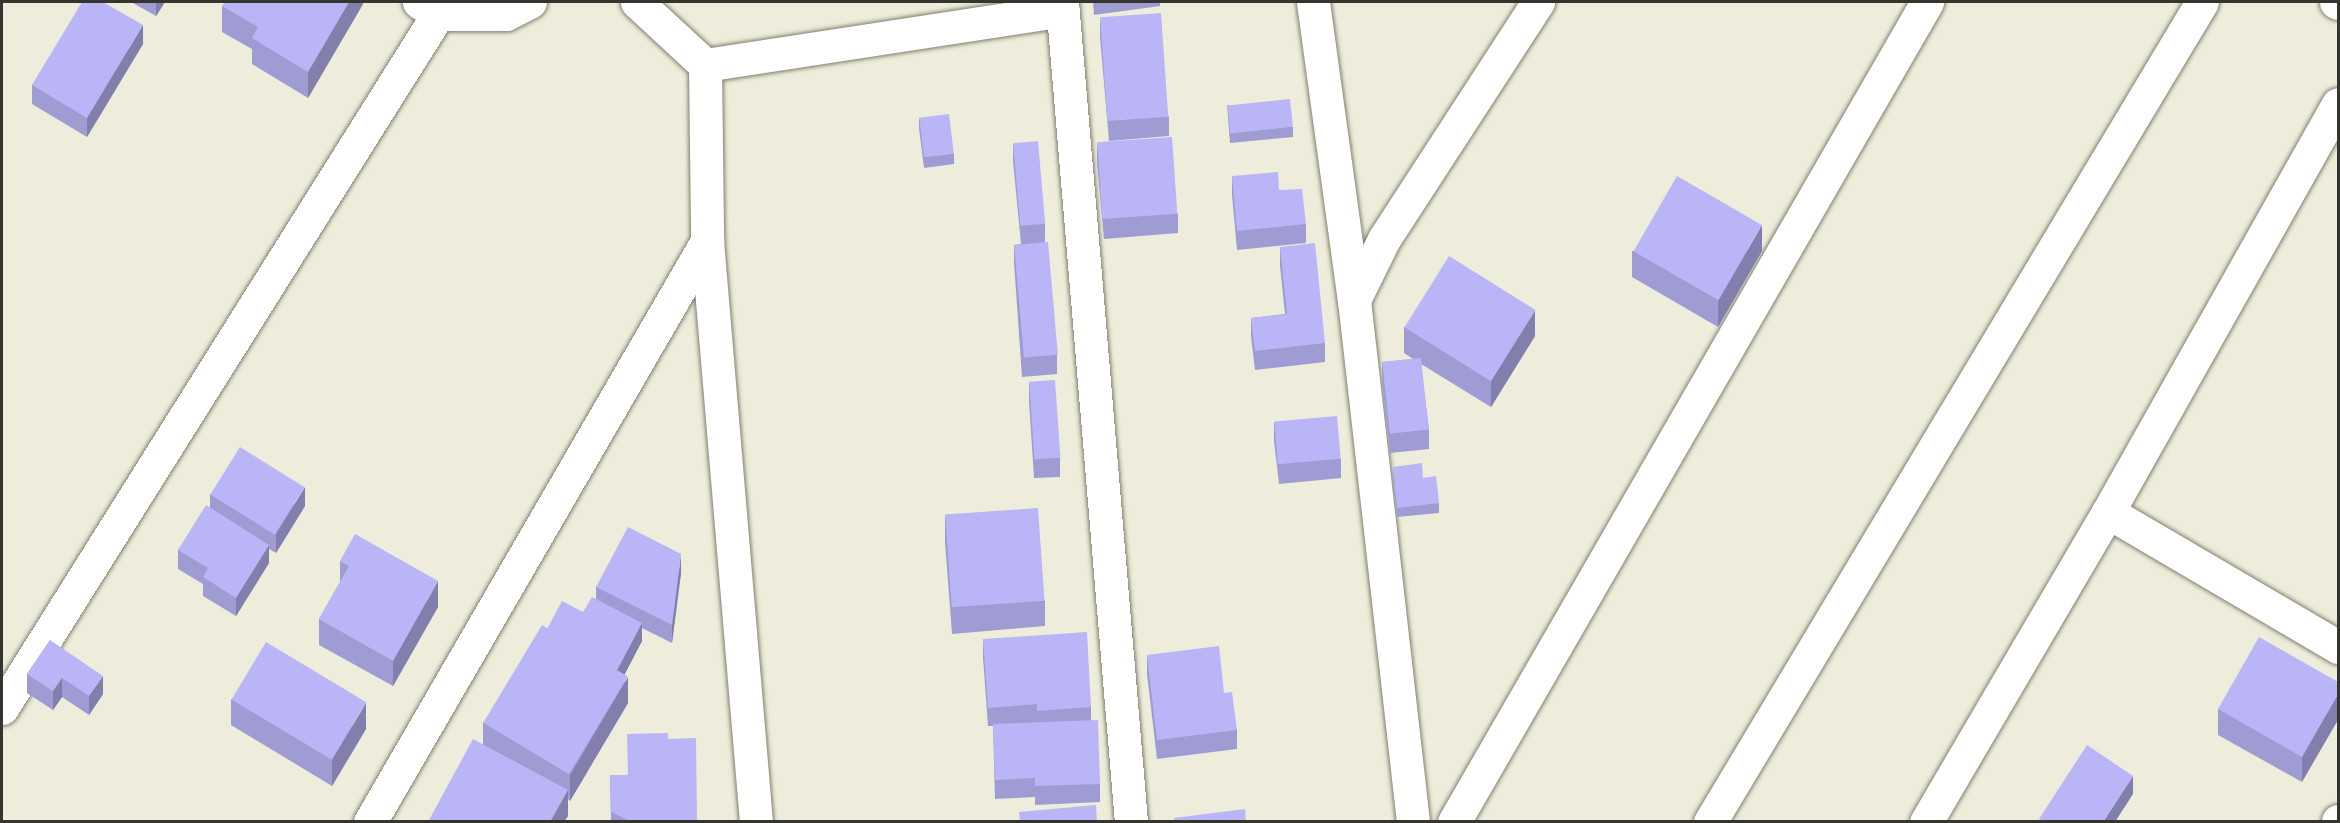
<!DOCTYPE html>
<html>
<head>
<meta charset="utf-8">
<style>
	body { margin:0 }
	#map { position:relative; width:2340px; height:823px; overflow:hidden; background:#eeeddb; font-family:"Noto Sans",sans-serif }
	div>[style] { position:absolute }
	[style*='--x'] { left:calc(var(--x)*1px); top:calc(var(--y)*1px); width:calc(var(--w)*1px); rotate:calc(var(--a)*1deg) }
	.roads { filter:drop-shadow(0 0 2px #80806f) drop-shadow(0 0 2px #80806f) }
	.minor>* { height:33px; margin:-16.5px; padding:0 16.5px; transform-origin:16.5px; border-radius:16.5px; background:#fff }
	.wall>* { inset:0; background:#9f9cd4 }
	.shaded-wall>* { inset:0; background:#827fac }
	.building>* { inset:0; background:#b9b5f6; transform-origin:0 0 }
	span { translate:-50% -50%; white-space:nowrap; text-align:center; line-height:1.15; -webkit-text-stroke:5px #eeeddb; paint-order:stroke }
	.frame { position:absolute; inset:0; border:3px solid #35342d; pointer-events:none }
</style>
</head>
<body>
<div id="map">
	<div class="roads">
		<div class="minor">
			<div style="--x:419;--y:2;--w:22;--a:32"></div>
			<div style="--x:438;--y:14;--w:68;--a:0"></div>
			<div style="--x:506;--y:14;--w:27;--a:-27"></div>
			<div style="--x:637;--y:2;--w:93;--a:42.8"></div>
			<div style="--x:705;--y:65;--w:362;--a:-8.7"></div>
			<div style="--x:1062;--y:2;--w:823;--a:85.19"></div>
			<div style="--x:1313;--y:2;--w:301;--a:82.2"></div>
			<div style="--x:1354;--y:300;--w:525;--a:83.55"></div>
			<div style="--x:2336;--y:2;--w:2;--a:27"></div>
			<div style="--x:705;--y:65;--w:176;--a:89.3"></div>
			<div style="--x:707;--y:241;--w:583;--a:85.18"></div>
			<div style="--x:1354;--y:300;--w:68;--a:-63.8"></div>
			<div style="--x:1384;--y:239;--w:283;--a:-57"></div>
			<div style="--x:2108;--y:512;--w:267;--a:30.4"></div>
			<div style="--x:2;--y:708;--w:820;--a:-57.86"></div>
			<div style="--x:370;--y:822;--w:672;--a:-59.88"></div>
			<div style="--x:1454;--y:822;--w:947;--a:-60.02"></div>
			<div style="--x:1710;--y:822;--w:956;--a:-59.04"></div>
			<div style="--x:1926;--y:822;--w:359;--a:-59.6"></div>
			<div style="--x:2108;--y:512;--w:468;--a:-60.6"></div>
			<div style="--x:2338;--y:822;--w:1;--a:-90"></div>
		</div>
	</div>
	<div class="wall">
		<div style="clip-path:polygon(131px 2px,165px 2px,156px 16px)"></div>
		<div style="clip-path:polygon(363px 2px,363px 4px,308px 98px,252px 64px,252px 49px,222px 32px,222px 6px)"></div>
		<div style="clip-path:polygon(1093px 2px,1160px 2px,1160px 6px,1094px 15px)"></div>
		<div style="clip-path:polygon(1100px 19px,1169px 117px,1169px 136px,1109px 141px,1100px 37px)"></div>
		<div style="clip-path:polygon(143px 44px,87px 137px,32px 104px,32px 85px)"></div>
		<div style="clip-path:polygon(1227px 105px,1293px 127px,1293px 137px,1230px 143px)"></div>
		<div style="clip-path:polygon(919px 118px,954px 154px,954px 164px,924px 168px,919px 128px)"></div>
		<div style="clip-path:polygon(1013px 143px,1045px 224px,1045px 242px,1057px 355px,1057px 374px,1022px 377px,1014px 263px,1014px 245px,1021px 244px,1013px 161px)"></div>
		<div style="clip-path:polygon(1097px 144px,1178px 214px,1178px 233px,1104px 239px,1097px 163px)"></div>
		<div style="clip-path:polygon(1232px 176px,1279px 190px,1306px 224px,1306px 243px,1237px 250px,1232px 195px)"></div>
		<div style="clip-path:polygon(1280px 247px,1325px 343px,1325px 362px,1255px 370px,1251px 337px,1251px 318px,1285px 314px,1280px 266px)"></div>
		<div style="clip-path:polygon(1632px 251px,1762px 251px,1718px 327px,1632px 277px)"></div>
		<div style="clip-path:polygon(1404px 327px,1535px 336px,1491px 407px,1421px 364px,1429px 430px,1429px 449px,1390px 453px,1382px 381px,1382px 362px,1413px 359px,1404px 353px)"></div>
		<div style="clip-path:polygon(1029px 382px,1060px 458px,1060px 477px,1034px 478px,1029px 401px)"></div>
		<div style="clip-path:polygon(1274px 422px,1341px 459px,1341px 478px,1279px 484px,1274px 441px)"></div>
		<div style="clip-path:polygon(1393px 467px,1439px 503px,1439px 513px,1397px 517px,1393px 477px)"></div>
		<div style="clip-path:polygon(210px 494px,305px 506px,276px 553px,269px 549px,269px 563px,236px 616px,203px 596px,203px 584px,178px 569px,178px 550px,210px 508px)"></div>
		<div style="clip-path:polygon(945px 516px,1045px 601px,1045px 626px,952px 634px,945px 542px)"></div>
		<div style="clip-path:polygon(340px 561px,438px 607px,393px 686px,319px 645px,319px 619px,340px 582px)"></div>
		<div style="clip-path:polygon(681px 573px,672px 643px,642px 628px,642px 641px,624px 675px,628px 703px,570px 801px,568px 799px,568px 816px,564px 822px,428px 822px,483px 744px,483px 723px,547px 629px,583px 612px,596px 599px,596px 587px)"></div>
		<div style="clip-path:polygon(983px 639px,1091px 707px,1091px 720px,1100px 784px,1100px 802px,1035px 805px,1035px 797px,995px 799px,993px 726px,988px 726px,983px 658px)"></div>
		<div style="clip-path:polygon(50px 640px,103px 694px,89px 715px,62px 697px,53px 710px,27px 693px,27px 674px)"></div>
		<div style="clip-path:polygon(1147px 655px,1224px 693px,1237px 730px,1237px 749px,1157px 759px,1147px 674px)"></div>
		<div style="clip-path:polygon(2338px 682px,2302px 782px,2218px 735px,2218px 709px)"></div>
		<div style="clip-path:polygon(231px 699px,366px 729px,332px 786px,231px 725px)"></div>
		<div style="clip-path:polygon(668px 739px,697px 822px,611px 822px,610px 775px,627px 775px)"></div>
	</div>
	<div class="shaded-wall">
		<div style="clip-path:polygon(156px 2px,165px 2px,156px 16px)"></div>
		<div style="clip-path:polygon(349px 2px,363px 2px,363px 4px,308px 98px,308px 72px)"></div>
		<div style="clip-path:polygon(143px 25px,143px 44px,87px 137px,87px 118px)"></div>
		<div style="clip-path:polygon(1762px 225px,1762px 251px,1718px 327px,1718px 301px)"></div>
		<div style="clip-path:polygon(1535px 310px,1535px 336px,1491px 407px,1491px 381px)"></div>
		<div style="clip-path:polygon(305px 487px,305px 506px,276px 553px,276px 534px)"></div>
		<div style="clip-path:polygon(269px 545px,269px 563px,236px 616px,236px 598px)"></div>
		<div style="clip-path:polygon(681px 554px,681px 573px,672px 643px,672px 625px)"></div>
		<div style="clip-path:polygon(438px 581px,438px 607px,393px 686px,393px 661px)"></div>
		<div style="clip-path:polygon(642px 623px,642px 641px,617px 689px,617px 671px)"></div>
		<div style="clip-path:polygon(103px 676px,103px 694px,89px 715px,89px 696px)"></div>
		<div style="clip-path:polygon(628px 677px,628px 703px,570px 801px,570px 775px)"></div>
		<div style="clip-path:polygon(62px 678px,62px 697px,53px 710px,53px 691px)"></div>
		<div style="clip-path:polygon(2338px 694px,2338px 720px,2302px 782px,2302px 757px)"></div>
		<div style="clip-path:polygon(366px 703px,366px 729px,332px 786px,332px 760px)"></div>
		<div style="clip-path:polygon(2133px 776px,2133px 794px,2115px 822px,2103px 822px)"></div>
		<div style="clip-path:polygon(568px 790px,568px 816px,564px 822px,550px 822px)"></div>
	</div>
	<div class="building">
		<div style="clip-path:polygon(82px 2px,103px 2px,143px 25px,87px 118px,32px 85px)"></div>
		<div style="clip-path:polygon(225px 2px,349px 2px,308px 72px,252px 38px,258px 27px,222px 6px)"></div>
		<div style="left:1161px;top:13px;width:104px;height:61px;rotate:86deg"></div>
		<div style="left:1290px;top:99px;width:28px;height:63px;rotate:84deg"></div>
		<div style="left:949px;top:114px;width:40px;height:30px;rotate:83deg"></div>
		<div style="left:1172px;top:137px;width:77px;height:75px;rotate:86deg"></div>
		<div style="left:1038px;top:141px;width:83px;height:25px;rotate:85deg"></div>
		<div style="clip-path:polygon(1278px 172px,1279px 190px,1302px 189px,1306px 224px,1237px 231px,1232px 176px)"></div>
		<div style="left:1677px;top:176px;width:98px;height:87px;rotate:30deg"></div>
		<div style="left:1048px;top:242px;width:113px;height:34px;rotate:85deg"></div>
		<div style="clip-path:polygon(1315px 243px,1325px 343px,1255px 351px,1251px 318px,1287px 314px,1280px 247px)"></div>
		<div style="left:1449px;top:256px;width:102px;height:84px;rotate:32deg"></div>
		<div style="left:1421px;top:358px;width:72px;height:39px;rotate:84deg"></div>
		<div style="left:1055px;top:380px;width:78px;height:26px;rotate:86deg"></div>
		<div style="left:1337px;top:416px;width:43px;height:63px;rotate:85deg"></div>
		<div style="left:240px;top:447px;width:76px;height:56px;rotate:32deg"></div>
		<div style="clip-path:polygon(1422px 463px,1423px 478px,1436px 476px,1439px 503px,1397px 508px,1393px 467px)"></div>
		<div style="clip-path:polygon(206px 505px,269px 545px,236px 598px,203px 577px,208px 568px,178px 550px)"></div>
		<div style="left:1038px;top:508px;width:93px;height:93px;rotate:86deg"></div>
		<div style="clip-path:polygon(628px 527px,681px 554px,672px 625px,596px 587px)"></div>
		<div style="clip-path:polygon(355px 534px,438px 581px,393px 661px,319px 619px,349px 566px,340px 561px)"></div>
		<div style="clip-path:polygon(592px 597px,642px 623px,617px 670px,547px 629px,562px 601px,583px 612px)"></div>
		<div style="left:542px;top:625px;width:100px;height:114px;rotate:31deg"></div>
		<div style="clip-path:polygon(1087px 632px,1091px 707px,1037px 711px,1037px 704px,988px 708px,983px 639px)"></div>
		<div style="clip-path:polygon(2259px 637px,2338px 682px,2338px 694px,2302px 757px,2218px 709px)"></div>
		<div style="clip-path:polygon(50px 640px,103px 676px,89px 696px,62px 678px,53px 691px,27px 674px)"></div>
		<div style="left:266px;top:642px;width:117px;height:67px;rotate:31deg"></div>
		<div style="clip-path:polygon(1219px 646px,1224px 693px,1232px 692px,1237px 730px,1157px 740px,1147px 655px)"></div>
		<div style="clip-path:polygon(1098px 720px,1100px 784px,1035px 786px,1035px 778px,995px 780px,993px 724px)"></div>
		<div style="clip-path:polygon(668px 733px,668px 739px,696px 738px,697px 822px,632px 822px,611px 812px,610px 775px,628px 775px,627px 734px)"></div>
		<div style="clip-path:polygon(473px 739px,568px 790px,550px 822px,428px 822px)"></div>
		<div style="clip-path:polygon(2087px 745px,2133px 776px,2103px 822px,2042px 822px,2039px 819px)"></div>
		<div style="clip-path:polygon(1096px 805px,1097px 822px,1020px 822px,1019px 812px)"></div>
		<div style="clip-path:polygon(1245px 809px,1246px 822px,1175px 822px,1174px 818px)"></div>
	</div>
	<div class="frame"></div>
</div>
</body>
</html>
